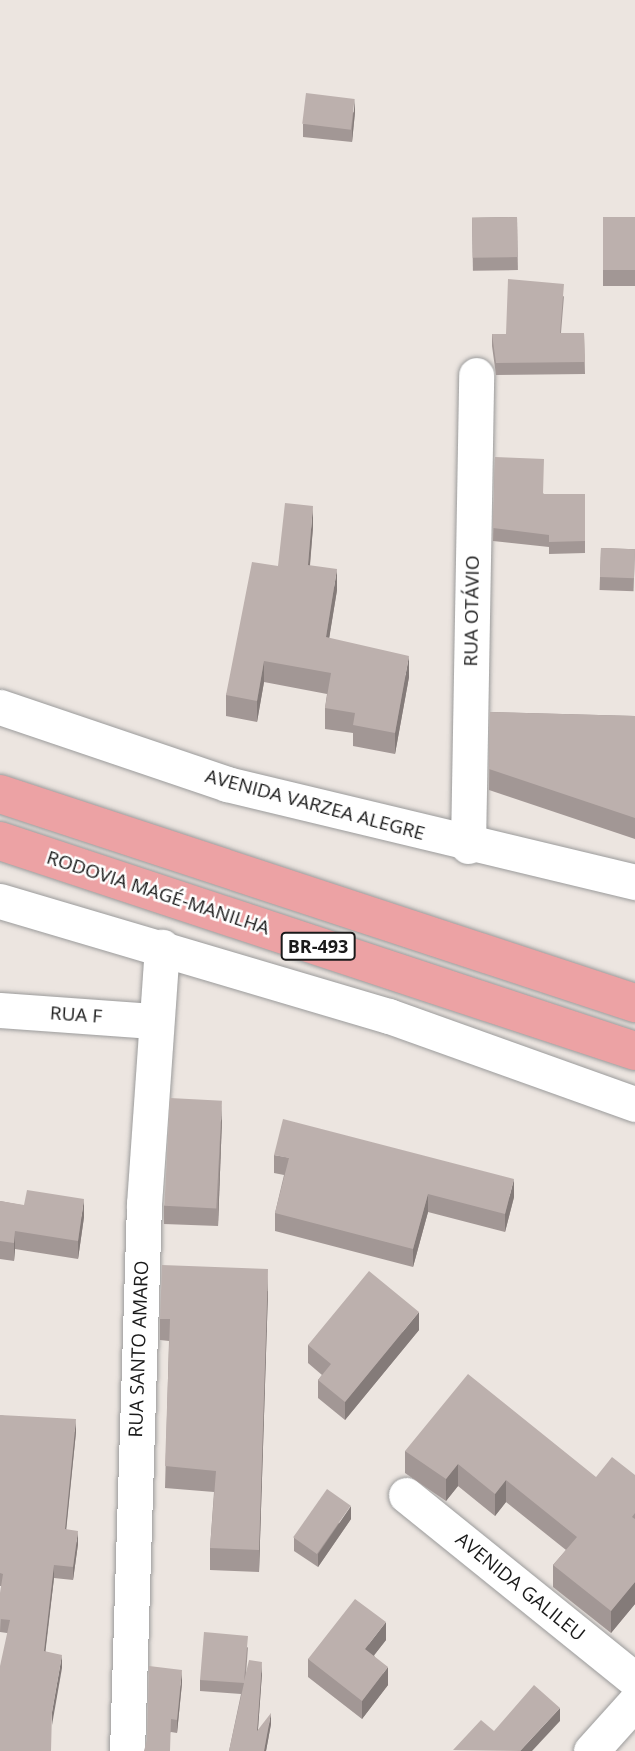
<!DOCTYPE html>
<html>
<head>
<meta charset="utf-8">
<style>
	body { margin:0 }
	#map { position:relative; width:635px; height:1751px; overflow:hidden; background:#ece5e0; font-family:"Open Sans",sans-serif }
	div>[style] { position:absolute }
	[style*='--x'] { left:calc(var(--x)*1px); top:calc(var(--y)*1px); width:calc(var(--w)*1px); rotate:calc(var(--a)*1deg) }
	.roads { filter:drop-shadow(0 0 2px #9b9b9b) drop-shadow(0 0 2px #9b9b9b) }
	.minor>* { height:35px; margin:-17.5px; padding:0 17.5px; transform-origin:17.5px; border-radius:17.5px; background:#fff }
	.trunk>* { height:38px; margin:-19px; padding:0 19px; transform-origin:19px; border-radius:19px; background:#eca2a4 }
	.wall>* { inset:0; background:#a29795; transform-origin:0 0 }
	.shaded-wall>* { inset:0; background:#847b79 }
	.building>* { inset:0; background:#bcb0ad; transform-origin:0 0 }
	span { translate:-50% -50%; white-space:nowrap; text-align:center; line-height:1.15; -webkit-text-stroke:5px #fff; paint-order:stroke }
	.shield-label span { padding:2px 5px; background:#fff; border:2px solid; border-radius:5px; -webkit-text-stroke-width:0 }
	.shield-label { font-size:18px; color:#1a1a1a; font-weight:700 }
	.street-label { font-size:19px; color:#1a1a1a }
</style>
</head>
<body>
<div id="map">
	<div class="roads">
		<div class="minor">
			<div style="--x:0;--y:707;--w:240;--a:18.7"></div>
			<div style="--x:227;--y:784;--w:420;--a:13.5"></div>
			<div style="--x:468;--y:846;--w:471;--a:-89"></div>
			<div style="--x:0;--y:901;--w:406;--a:16.5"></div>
			<div style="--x:389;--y:1016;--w:261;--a:19.7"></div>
			<div style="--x:0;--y:1010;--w:153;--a:4.1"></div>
			<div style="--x:406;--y:1495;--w:294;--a:38.9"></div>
			<div style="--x:127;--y:1751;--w:547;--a:-88.22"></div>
			<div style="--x:144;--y:1204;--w:258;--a:-86"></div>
			<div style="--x:591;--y:1751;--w:66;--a:-48.1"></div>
		</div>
		<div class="trunk">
			<div style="--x:0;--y:794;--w:669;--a:18.22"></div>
			<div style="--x:0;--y:841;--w:669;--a:18.3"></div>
		</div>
	</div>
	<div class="wall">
		<div style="clip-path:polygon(355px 112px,352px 142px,303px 137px,303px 124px)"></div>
		<div style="left:517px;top:217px;width:53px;height:45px;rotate:89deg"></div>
		<div style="left:603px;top:217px;width:32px;height:69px"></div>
		<div style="clip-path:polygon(564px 296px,561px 333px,584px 333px,585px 374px,496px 375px,492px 346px,492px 334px,506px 334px)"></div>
		<div style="clip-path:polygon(495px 457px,544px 494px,585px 494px,585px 553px,549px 554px,549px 547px,493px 541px)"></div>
		<div style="clip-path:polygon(313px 527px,310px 566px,337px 590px,329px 638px,409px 677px,395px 754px,353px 746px,353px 733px,325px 729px,325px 708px,327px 694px,264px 682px,257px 722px,226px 716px,226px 695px,278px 566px)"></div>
		<div style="left:601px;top:548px;width:34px;height:42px;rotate:2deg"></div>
		<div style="clip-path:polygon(490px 712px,635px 716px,635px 839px,489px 790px)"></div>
		<div style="clip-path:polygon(222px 1119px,218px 1226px,164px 1224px,164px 1206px)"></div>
		<div style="clip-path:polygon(274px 1155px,514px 1197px,505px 1232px,428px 1212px,413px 1267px,275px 1231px,275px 1213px,284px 1175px,274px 1173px)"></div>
		<div style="clip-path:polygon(0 1201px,84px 1217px,78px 1259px,15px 1249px,14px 1261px,0 1259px)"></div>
		<div style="clip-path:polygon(268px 1291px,259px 1572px,210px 1570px,210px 1548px,214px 1492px,165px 1488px,169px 1341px,160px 1340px,160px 1319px)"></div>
		<div style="clip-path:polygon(419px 1330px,345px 1420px,318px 1398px,318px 1380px,322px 1375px,308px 1363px,308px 1345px)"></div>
		<div style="clip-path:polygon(0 1415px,76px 1432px,66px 1529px,78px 1544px,73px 1580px,54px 1578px,45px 1651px,62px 1668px,7px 1633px,0 1632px,1px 1586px,0 1586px)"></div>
		<div style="clip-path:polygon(405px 1451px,596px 1477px,635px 1475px,635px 1604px,611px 1633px,553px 1587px,553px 1565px,566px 1550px,506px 1502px,495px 1516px,458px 1486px,446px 1501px,405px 1473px)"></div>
		<div style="clip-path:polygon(351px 1519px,318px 1567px,294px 1551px,294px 1538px)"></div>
		<div style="clip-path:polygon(386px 1640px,374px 1655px,388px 1685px,362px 1719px,308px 1677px,308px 1659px)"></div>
		<div style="clip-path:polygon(248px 1647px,246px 1675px,262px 1673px,258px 1730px,271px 1724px,266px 1751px,229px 1751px,241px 1694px,200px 1691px,200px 1680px)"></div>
		<div style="clip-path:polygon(182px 1683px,177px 1733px,171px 1732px,144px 1751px)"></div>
	</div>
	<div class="shaded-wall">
		<div style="clip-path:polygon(355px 99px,355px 112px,352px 142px,352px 129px)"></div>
		<div style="clip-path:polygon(313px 506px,313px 527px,308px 586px,308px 565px)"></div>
		<div style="clip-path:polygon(337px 569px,337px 590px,326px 658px,326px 637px)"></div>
		<div style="clip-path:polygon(409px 656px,409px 677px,395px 754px,395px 733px)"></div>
		<div style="clip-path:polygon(264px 661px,264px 682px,257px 722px,257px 701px)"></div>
		<div style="clip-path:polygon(222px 1101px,222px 1119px,218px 1226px,218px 1208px)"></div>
		<div style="clip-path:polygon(514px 1179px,514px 1197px,505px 1232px,505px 1214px)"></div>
		<div style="clip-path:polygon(428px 1194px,428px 1212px,413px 1267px,413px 1249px)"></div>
		<div style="clip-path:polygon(84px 1199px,84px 1217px,78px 1259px,78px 1241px)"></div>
		<div style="clip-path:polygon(15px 1231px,15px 1249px,14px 1261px,14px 1243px)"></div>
		<div style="clip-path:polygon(268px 1269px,268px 1291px,259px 1572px,259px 1550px)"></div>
		<div style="clip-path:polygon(419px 1312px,419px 1330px,345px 1420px,345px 1402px)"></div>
		<div style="clip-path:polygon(76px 1419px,76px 1432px,65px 1542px,65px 1529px)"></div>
		<div style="clip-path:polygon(458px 1464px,458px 1486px,446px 1501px,446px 1479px)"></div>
		<div style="clip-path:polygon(506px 1480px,506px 1502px,495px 1516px,495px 1494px)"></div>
		<div style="clip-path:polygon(351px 1506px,351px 1519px,318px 1567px,318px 1554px)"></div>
		<div style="clip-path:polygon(78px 1531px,78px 1544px,73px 1580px,73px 1567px)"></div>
		<div style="clip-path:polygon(54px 1565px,54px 1578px,44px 1664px,44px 1651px)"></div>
		<div style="clip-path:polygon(635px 1582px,635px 1604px,611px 1633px,611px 1611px)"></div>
		<div style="clip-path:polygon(386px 1622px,386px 1640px,365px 1667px,365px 1649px)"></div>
		<div style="clip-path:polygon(62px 1655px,62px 1668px,52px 1725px,52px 1712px)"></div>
		<div style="clip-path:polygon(262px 1662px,262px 1673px,257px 1742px,257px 1731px)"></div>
		<div style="clip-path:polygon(388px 1667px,388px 1685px,362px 1719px,362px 1701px)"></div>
		<div style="clip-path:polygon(182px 1670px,182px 1683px,177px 1733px,177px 1720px)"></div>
		<div style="clip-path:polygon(560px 1708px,560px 1721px,532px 1751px,520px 1751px)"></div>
		<div style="clip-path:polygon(271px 1713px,271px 1724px,266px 1751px,264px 1751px)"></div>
	</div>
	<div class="building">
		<div style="left:306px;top:93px;width:49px;height:31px;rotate:7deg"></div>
		<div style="left:517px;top:217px;width:40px;height:45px;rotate:89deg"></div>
		<div style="left:603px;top:217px;width:32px;height:53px"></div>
		<div style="clip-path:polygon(508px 279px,564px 284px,560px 333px,584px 333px,585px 362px,496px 363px,492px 334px,506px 334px)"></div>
		<div style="clip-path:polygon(495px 457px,544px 459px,543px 494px,585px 494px,585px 541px,549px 542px,549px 535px,493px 528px)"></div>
		<div style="clip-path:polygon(285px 503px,313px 506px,308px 565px,337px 569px,326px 637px,409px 656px,395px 733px,353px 725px,355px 713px,325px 708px,331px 673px,264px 661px,257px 701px,226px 695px,252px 562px,278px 566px)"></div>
		<div style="left:601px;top:548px;width:34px;height:29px;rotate:2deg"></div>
		<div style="clip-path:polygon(490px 712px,635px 716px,635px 818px,489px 769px)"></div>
		<div style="left:170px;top:1098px;width:52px;height:108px;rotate:3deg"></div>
		<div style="clip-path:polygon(283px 1119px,514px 1179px,505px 1214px,428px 1194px,413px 1249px,275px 1213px,289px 1158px,274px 1155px)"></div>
		<div style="clip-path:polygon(27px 1190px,84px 1199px,78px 1241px,15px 1231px,14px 1243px,0 1241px,0 1201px,24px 1205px)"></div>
		<div style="clip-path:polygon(162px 1265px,268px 1269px,259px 1550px,210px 1548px,216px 1471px,165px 1466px,170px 1319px,160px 1319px)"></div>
		<div style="clip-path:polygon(369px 1271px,419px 1312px,345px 1402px,318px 1380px,331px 1364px,308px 1345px)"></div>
		<div style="clip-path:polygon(468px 1374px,596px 1477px,612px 1457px,635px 1475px,635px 1513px,632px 1517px,635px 1519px,635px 1582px,611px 1611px,553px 1565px,577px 1537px,506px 1480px,495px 1494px,458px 1464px,446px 1479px,405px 1451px)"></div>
		<div style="clip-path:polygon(0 1415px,76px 1419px,65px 1529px,78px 1531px,73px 1567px,54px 1565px,44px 1651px,62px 1655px,52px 1712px,51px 1751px,0 1751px,0 1666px,10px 1620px,0 1619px,0 1593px,3px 1574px,0 1573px)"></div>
		<div style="left:327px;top:1489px;width:29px;height:59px;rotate:35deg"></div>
		<div style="clip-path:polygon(355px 1599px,386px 1622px,365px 1649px,388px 1667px,362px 1701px,308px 1659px)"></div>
		<div style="clip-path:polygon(204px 1632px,248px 1636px,244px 1681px,249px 1660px,262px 1662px,257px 1731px,271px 1713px,264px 1751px,229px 1751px,244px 1683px,200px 1680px)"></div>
		<div style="clip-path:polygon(149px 1666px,182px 1670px,177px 1720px,171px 1719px,170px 1751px,144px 1751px,147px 1739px)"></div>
		<div style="clip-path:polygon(534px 1685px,560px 1708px,520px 1751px,453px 1750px,481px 1720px,494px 1731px)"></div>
	</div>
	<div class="shield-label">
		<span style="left:318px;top:946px">BR-493</span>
	</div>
	<div class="street-label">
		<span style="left:472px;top:611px;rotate:-89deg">RUA OTÁVIO</span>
		<span style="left:315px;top:805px;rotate:15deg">AVENIDA VARZEA ALEGRE</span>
		<span style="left:158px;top:893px;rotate:18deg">RODOVIA MAGÉ-MANILHA</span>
		<span style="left:76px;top:1015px;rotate:4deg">RUA F</span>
		<span style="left:139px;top:1349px;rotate:-88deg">RUA SANTO AMARO</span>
		<span style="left:520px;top:1587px;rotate:39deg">AVENIDA GALILEU</span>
	</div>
</div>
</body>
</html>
